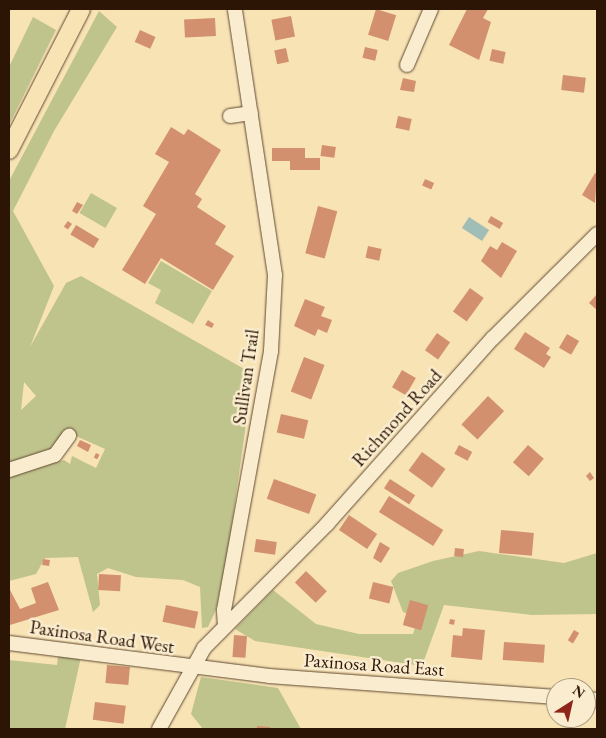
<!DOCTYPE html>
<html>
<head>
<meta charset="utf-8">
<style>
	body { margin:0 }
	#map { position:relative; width:606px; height:738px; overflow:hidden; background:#f8e3b5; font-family:"EB Garamond",serif }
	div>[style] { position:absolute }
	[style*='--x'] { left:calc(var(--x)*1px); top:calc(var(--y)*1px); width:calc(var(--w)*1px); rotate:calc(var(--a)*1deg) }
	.green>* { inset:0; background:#bfc38c; transform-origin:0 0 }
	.water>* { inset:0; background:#a0bdb6; transform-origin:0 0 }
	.building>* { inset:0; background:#d2906f; transform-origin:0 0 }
	.roads { filter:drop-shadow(0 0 1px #604831) drop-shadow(0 0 1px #604831) }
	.minor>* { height:14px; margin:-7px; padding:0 7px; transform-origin:7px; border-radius:7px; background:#faedcf }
	.major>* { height:18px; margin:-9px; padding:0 9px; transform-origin:9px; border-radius:9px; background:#f8e3b5 }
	span { translate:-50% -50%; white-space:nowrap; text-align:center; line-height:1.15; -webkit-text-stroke:5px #faedcf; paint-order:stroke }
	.street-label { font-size:19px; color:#2d1505 }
	.frame { position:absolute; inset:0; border:10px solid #2d1505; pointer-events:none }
	.north { position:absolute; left:546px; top:678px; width:50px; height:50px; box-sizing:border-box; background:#faedcf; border:1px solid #a8977e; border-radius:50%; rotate:35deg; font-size:14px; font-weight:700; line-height:20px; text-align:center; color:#2d1505 }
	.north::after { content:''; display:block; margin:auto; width:18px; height:22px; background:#8f2418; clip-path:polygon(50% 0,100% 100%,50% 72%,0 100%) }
</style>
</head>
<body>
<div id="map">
	<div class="green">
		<div style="clip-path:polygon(evenodd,99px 11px,117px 27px,54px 131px,13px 211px,54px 286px,30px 347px,66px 283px,81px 276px,253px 374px,229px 545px,216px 610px,208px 627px,202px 628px,200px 587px,183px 580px,136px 577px,108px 568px,97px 574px,100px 605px,93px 612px,78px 557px,45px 558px,36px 574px,9px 581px,9px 474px,64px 460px,70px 464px,72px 456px,96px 468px,105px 449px,67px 432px,43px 457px,9px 462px,9px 181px,99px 11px,24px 382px,36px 396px,21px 410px,24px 382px)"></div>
		<div style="clip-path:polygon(33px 17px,56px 30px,9px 125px,9px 67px)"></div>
		<div style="left:91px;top:193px;width:30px;height:23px;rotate:30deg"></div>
		<div style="clip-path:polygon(161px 261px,212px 291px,193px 324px,155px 303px,161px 290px,148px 283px)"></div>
		<div style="clip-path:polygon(479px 551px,564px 563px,597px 553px,597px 614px,532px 615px,444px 605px,422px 666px,255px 641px,235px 629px,273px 590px,316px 624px,359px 634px,413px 634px,418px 618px,403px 612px,391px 581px,398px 573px,433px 561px)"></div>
		<div style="clip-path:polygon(58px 656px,81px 657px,65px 729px,9px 729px,9px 660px,57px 665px)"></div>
		<div style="clip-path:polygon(201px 677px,278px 688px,301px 729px,203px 729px,191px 714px)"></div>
	</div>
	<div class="water">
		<div style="left:469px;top:217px;width:24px;height:13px;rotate:33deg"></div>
	</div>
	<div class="building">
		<div style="left:376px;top:9px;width:21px;height:27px;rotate:17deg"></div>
		<div style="clip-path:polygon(467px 9px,488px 9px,483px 18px,491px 22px,479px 60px,449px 45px)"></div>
		<div style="left:291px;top:16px;width:21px;height:20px;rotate:79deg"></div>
		<div style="left:215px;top:18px;width:18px;height:31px;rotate:87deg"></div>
		<div style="left:140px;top:30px;width:17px;height:13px;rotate:24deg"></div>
		<div style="left:365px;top:47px;width:13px;height:11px;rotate:13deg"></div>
		<div style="left:286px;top:48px;width:14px;height:12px;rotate:78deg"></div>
		<div style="left:492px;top:49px;width:14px;height:12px;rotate:12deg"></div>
		<div style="left:563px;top:75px;width:23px;height:15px;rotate:7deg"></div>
		<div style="clip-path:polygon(403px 78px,416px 81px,414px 92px,400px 90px)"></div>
		<div style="left:398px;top:116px;width:14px;height:12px;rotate:12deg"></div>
		<div style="clip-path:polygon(171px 127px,184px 135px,188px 129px,221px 150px,195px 194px,202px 199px,197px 207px,226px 226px,215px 244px,234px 256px,213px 290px,161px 258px,145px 284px,122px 270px,156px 214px,143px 206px,169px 162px,155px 154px)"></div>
		<div style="left:322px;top:145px;width:14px;height:11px;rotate:8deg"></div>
		<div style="clip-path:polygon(272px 148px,305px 148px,305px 158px,320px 158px,320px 170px,290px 170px,290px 161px,272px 161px)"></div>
		<div style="clip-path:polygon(595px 173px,597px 174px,595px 203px,582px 195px)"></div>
		<div style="left:425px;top:179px;width:10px;height:7px;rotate:24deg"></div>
		<div style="clip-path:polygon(77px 202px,83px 205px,77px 214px,72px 211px)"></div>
		<div style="left:318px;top:206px;width:20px;height:49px;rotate:15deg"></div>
		<div style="left:491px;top:216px;width:14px;height:7px;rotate:30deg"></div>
		<div style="left:68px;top:221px;width:5px;height:7px;rotate:37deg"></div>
		<div style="left:76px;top:225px;width:27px;height:11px;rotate:31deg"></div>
		<div style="clip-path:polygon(502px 242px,517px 251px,501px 278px,481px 261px,490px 246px,497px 250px)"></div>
		<div style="left:368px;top:246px;width:14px;height:12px;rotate:12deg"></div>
		<div style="left:470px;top:288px;width:17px;height:29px;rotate:36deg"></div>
		<div style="clip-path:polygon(597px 294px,597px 310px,589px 303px)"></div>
		<div style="clip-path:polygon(305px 299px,325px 307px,321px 316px,332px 320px,327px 333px,318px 329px,315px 336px,294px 326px)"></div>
		<div style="clip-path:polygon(208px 320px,214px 324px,212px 328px,205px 325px)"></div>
		<div style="clip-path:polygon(525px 332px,550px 348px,546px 354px,551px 357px,544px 368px,514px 349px)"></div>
		<div style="left:437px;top:333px;width:16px;height:21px;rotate:35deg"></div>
		<div style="left:567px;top:334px;width:14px;height:16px;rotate:30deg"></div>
		<div style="left:304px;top:357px;width:22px;height:37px;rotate:21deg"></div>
		<div style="left:402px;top:370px;width:16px;height:20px;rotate:30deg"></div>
		<div style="left:488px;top:396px;width:22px;height:39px;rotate:43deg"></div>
		<div style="left:281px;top:414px;width:28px;height:19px;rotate:13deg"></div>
		<div style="clip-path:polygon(80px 440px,91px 445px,88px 452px,77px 446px)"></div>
		<div style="left:459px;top:445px;width:15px;height:10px;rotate:28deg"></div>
		<div style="left:528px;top:445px;width:21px;height:23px;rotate:41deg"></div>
		<div style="left:422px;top:452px;width:29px;height:23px;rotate:36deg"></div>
		<div style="left:96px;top:453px;width:4px;height:5px;rotate:27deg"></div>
		<div style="clip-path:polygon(590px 472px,594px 478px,590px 481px,586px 476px)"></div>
		<div style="left:274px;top:479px;width:45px;height:21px;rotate:20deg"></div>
		<div style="left:390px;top:479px;width:30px;height:11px;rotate:33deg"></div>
		<div style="left:389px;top:496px;width:64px;height:19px;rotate:32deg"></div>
		<div style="left:349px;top:515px;width:34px;height:18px;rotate:34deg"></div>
		<div style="left:501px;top:530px;width:33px;height:23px;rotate:5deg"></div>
		<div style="left:256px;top:539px;width:21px;height:13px;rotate:8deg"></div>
		<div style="clip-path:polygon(380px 542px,390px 548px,381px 563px,373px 558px)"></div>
		<div style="left:455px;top:548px;width:9px;height:8px;rotate:6deg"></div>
		<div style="left:43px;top:559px;width:7px;height:6px;rotate:8deg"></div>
		<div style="left:306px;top:571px;width:29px;height:16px;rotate:44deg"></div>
		<div style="left:99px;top:574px;width:22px;height:16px;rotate:3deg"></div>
		<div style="clip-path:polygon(48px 582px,59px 610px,10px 625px,9px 588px,20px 609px,36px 603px,31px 588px)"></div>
		<div style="left:373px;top:582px;width:21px;height:17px;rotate:14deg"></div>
		<div style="left:410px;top:600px;width:19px;height:26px;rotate:16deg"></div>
		<div style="left:166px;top:605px;width:33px;height:17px;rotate:12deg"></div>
		<div style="left:450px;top:619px;width:5px;height:5px;rotate:11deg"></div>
		<div style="clip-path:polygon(463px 628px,485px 630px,482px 660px,451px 657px,453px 635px,462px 636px)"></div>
		<div style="left:574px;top:630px;width:6px;height:12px;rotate:31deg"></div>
		<div style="left:234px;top:635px;width:13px;height:22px;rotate:4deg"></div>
		<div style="left:504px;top:642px;width:41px;height:18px;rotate:4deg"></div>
		<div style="left:107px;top:665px;width:23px;height:18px;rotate:5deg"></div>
		<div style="left:95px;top:702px;width:31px;height:18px;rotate:7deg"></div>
		<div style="clip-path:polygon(257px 726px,270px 727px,270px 729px,257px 729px)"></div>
	</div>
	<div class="roads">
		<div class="minor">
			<div style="--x:407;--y:65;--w:61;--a:-66.8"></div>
			<div style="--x:230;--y:116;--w:21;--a:-8"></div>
			<div style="--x:9;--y:470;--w:48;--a:-18.1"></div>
			<div style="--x:55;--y:455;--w:24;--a:-54"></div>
			<div style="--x:225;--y:626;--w:16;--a:-94"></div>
			<div style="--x:224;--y:610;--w:263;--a:-79.7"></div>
			<div style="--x:271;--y:351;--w:76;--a:-87"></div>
			<div style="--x:275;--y:275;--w:269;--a:-98.6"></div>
			<div style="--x:9;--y:643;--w:262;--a:7.2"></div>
			<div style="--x:269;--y:676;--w:288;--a:4.2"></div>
			<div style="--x:586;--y:699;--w:11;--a:5"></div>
			<div style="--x:159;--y:729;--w:93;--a:-60.9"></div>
			<div style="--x:204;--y:648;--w:175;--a:-45.2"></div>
			<div style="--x:327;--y:524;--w:249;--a:-48.3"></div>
			<div style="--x:493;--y:338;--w:147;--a:-45"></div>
		</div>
		<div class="major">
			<div style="--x:9;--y:150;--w:158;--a:-62.9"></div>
		</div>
	</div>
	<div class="street-label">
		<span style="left:246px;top:377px;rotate:-82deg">Sullivan Trail</span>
		<span style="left:397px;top:418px;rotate:-48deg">Richmond Road</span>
		<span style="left:102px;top:637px;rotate:8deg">Paxinosa Road West</span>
		<span style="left:374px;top:665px;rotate:4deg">Paxinosa Road East</span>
	</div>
	<div class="frame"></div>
	<div class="north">N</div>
</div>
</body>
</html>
